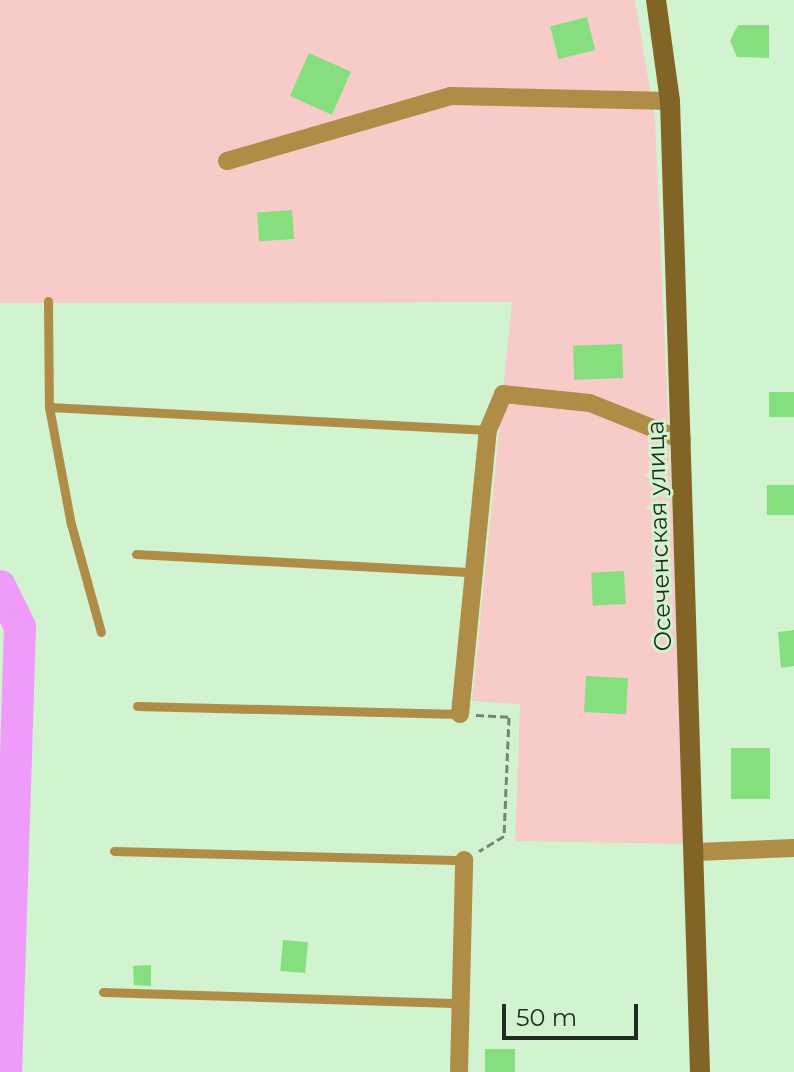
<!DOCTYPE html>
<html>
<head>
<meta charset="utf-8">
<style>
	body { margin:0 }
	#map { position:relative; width:794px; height:1072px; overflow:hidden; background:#d2f3cf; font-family:Montserrat,sans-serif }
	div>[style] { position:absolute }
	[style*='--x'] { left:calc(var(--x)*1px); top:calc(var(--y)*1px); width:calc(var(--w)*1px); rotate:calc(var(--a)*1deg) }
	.green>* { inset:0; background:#f7cbc8 }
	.river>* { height:32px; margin:-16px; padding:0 16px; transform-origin:16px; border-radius:16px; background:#ef9bfa }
	.building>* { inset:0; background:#85df7f; transform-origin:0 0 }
	.path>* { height:3px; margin-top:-1.5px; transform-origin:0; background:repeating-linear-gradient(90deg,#71876f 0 8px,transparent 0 12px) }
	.lane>* { height:9px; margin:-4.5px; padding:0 4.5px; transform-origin:4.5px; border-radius:4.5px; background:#b08d47 }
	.street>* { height:18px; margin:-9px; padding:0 9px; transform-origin:9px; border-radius:9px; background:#b08d47 }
	.secondary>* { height:20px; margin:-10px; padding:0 10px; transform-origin:10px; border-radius:10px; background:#826426 }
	span { translate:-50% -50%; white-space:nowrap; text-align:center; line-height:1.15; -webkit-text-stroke:6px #d2f3cf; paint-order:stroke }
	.street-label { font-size:24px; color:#1f2b1e }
	.scale { position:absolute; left:502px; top:1004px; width:136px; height:36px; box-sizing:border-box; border:4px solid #1f2b1e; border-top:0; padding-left:10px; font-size:24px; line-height:28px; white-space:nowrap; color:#1f2b1e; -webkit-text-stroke:6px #d2f3cf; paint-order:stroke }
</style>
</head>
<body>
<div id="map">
	<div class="green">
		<div style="clip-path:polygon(0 0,635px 0,655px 120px,687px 844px,515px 841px,520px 704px,472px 701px,512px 302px,0 303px)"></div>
	</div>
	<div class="river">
		<div style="--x:0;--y:586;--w:46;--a:64"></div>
		<div style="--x:20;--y:627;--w:445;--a:91.8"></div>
	</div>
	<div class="building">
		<div style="left:587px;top:17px;width:34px;height:38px;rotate:76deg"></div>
		<div style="clip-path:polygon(738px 25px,769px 25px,769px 58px,737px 57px,730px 41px)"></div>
		<div style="left:309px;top:53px;width:46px;height:47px;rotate:24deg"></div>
		<div style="left:292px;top:210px;width:29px;height:35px;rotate:86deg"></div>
		<div style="left:622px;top:344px;width:34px;height:49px;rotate:88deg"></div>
		<div style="left:794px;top:392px;width:25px;height:25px;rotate:90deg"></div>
		<div style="left:794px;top:485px;width:30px;height:27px;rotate:90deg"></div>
		<div style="left:624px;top:571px;width:33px;height:33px;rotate:87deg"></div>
		<div style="clip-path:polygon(794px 630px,794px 666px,781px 668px,778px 632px)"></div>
		<div style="left:586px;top:676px;width:42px;height:36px;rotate:3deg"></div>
		<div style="left:731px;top:748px;width:39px;height:51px"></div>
		<div style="left:283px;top:940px;width:25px;height:31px;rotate:5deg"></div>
		<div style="clip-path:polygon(151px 965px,151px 986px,134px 985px,133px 966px)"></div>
		<div style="left:485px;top:1049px;width:30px;height:23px"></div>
	</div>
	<div class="path">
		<div style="--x:476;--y:715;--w:33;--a:3"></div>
		<div style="--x:509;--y:717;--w:119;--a:92.4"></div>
		<div style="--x:504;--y:836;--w:29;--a:149"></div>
	</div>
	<div class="lane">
		<div style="--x:48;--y:301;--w:106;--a:89.5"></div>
		<div style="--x:49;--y:407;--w:119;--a:79.4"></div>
		<div style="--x:71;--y:524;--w:112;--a:74.5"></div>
		<div style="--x:49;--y:407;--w:440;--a:3"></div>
		<div style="--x:136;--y:554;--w:337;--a:3.1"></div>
		<div style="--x:137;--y:706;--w:323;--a:1.4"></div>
		<div style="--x:114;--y:851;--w:350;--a:1.5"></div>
		<div style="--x:103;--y:992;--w:358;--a:1.8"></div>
	</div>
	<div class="street">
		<div style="--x:227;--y:161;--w:233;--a:-16.2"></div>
		<div style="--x:451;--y:96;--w:219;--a:1.3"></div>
		<div style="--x:460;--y:714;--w:285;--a:-84.4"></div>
		<div style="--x:488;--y:430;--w:39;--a:-67"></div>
		<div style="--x:503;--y:394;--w:87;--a:5.9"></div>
		<div style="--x:590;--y:403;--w:99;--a:21.9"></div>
		<div style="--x:696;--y:852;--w:98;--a:-2.3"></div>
		<div style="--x:459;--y:1072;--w:212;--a:-88.6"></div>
	</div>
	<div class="secondary">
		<div style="--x:656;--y:0;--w:102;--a:82.1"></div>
		<div style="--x:670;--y:101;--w:971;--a:88.23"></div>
	</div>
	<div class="street-label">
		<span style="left:659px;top:536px;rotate:-92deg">Осеченская улица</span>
	</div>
	<div class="scale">50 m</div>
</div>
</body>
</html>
